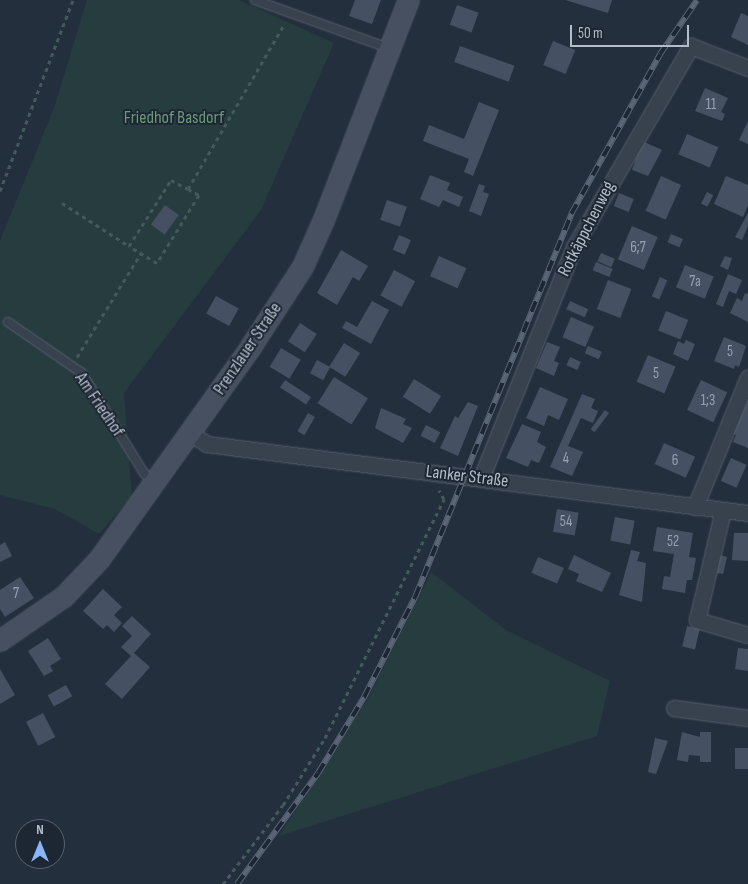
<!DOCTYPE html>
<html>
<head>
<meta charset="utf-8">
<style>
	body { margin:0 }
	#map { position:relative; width:748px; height:884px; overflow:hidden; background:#242f3e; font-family:"Sofia Sans Condensed",sans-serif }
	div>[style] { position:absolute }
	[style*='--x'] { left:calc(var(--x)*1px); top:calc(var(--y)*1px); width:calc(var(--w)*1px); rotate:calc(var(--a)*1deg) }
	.green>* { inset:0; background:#263c3f }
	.building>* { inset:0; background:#455162; transform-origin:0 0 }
	.path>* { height:3px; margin-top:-1.5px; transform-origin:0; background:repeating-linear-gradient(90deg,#44595c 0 4px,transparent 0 8px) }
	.roads { filter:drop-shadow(0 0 1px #565f6c) drop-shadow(0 0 1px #565f6c) }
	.lane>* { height:8px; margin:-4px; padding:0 4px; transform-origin:4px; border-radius:4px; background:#38414e }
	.street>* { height:15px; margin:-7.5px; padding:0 7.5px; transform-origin:7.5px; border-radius:7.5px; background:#38414e }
	.secondary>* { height:20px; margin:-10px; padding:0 10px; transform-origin:10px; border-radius:10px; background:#465061 }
	.rail>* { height:5.5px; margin-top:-2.75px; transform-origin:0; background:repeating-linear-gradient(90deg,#1d2633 0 11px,#5a6575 0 22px); box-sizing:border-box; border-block:1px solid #5a6575 }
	span { translate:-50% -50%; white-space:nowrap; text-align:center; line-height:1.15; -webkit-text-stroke:4px #1d2633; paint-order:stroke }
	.number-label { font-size:15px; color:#98a1af }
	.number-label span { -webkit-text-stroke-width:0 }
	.park-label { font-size:18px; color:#6b9a76 }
	.street-label { font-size:18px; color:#b4bcc9 }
	.north { position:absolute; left:15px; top:819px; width:50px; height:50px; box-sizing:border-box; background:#1d2633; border:1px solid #59626f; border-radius:50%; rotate:0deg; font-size:14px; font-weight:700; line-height:20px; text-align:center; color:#b4bcc9 }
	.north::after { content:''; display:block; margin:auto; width:18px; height:22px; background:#8ab4f8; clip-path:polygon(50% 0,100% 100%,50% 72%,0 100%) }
	.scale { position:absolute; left:570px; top:25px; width:119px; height:22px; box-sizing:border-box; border:2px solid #b4bcc9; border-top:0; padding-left:6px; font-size:15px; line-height:18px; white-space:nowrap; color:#b4bcc9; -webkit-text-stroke:4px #1d2633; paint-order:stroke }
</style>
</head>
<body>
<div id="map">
	<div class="green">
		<div style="clip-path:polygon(87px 0,239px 0,334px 43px,261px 210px,124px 393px,132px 496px,99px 534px,55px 509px,0 495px,0 241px,54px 108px)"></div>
		<div style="clip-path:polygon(431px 572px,506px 630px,610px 681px,597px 736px,279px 836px,367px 700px)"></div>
	</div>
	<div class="building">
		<div style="clip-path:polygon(355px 0,381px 0,372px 24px,349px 16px)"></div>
		<div style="clip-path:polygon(565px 0,612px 0,608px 13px)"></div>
		<div style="left:457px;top:5px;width:23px;height:21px;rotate:20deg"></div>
		<div style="clip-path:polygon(741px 13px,748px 16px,748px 45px,731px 37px)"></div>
		<div style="left:553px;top:41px;width:24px;height:26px;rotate:22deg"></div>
		<div style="left:460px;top:46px;width:58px;height:17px;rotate:20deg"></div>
		<div style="clip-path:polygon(705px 88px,728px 98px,721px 112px,725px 114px,722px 121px,695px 111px)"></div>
		<div style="clip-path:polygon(479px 102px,499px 110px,473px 176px,464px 172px,469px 159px,423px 141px,429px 125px,464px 139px)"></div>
		<div style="clip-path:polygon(748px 121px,748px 144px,739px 140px)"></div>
		<div style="left:687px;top:134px;width:34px;height:22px;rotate:23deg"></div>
		<div style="clip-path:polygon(642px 141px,662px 150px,648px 176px,632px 170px)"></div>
		<div style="clip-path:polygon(430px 175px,450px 183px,447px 190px,463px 197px,459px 207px,443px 200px,439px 207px,420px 199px)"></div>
		<div style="left:661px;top:176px;width:22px;height:38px;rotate:24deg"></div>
		<div style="clip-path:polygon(726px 176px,748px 185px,748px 205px,743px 217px,714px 204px)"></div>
		<div style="clip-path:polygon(479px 184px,485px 186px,483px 192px,489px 194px,481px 216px,469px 211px)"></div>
		<div style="left:707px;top:192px;width:7px;height:13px;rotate:27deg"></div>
		<div style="left:619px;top:193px;width:16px;height:14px;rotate:22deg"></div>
		<div style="left:387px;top:200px;width:21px;height:21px;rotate:19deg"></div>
		<div style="left:165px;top:205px;width:17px;height:24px;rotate:36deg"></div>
		<div style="clip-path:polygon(748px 213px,748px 226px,742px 240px,735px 237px)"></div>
		<div style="left:632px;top:226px;width:28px;height:36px;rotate:23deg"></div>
		<div style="left:671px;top:234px;width:13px;height:9px;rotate:23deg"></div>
		<div style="left:399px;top:235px;width:13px;height:16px;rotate:23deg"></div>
		<div style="clip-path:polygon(341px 250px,368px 266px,359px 281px,353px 277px,337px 305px,317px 293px)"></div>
		<div style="left:601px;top:253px;width:15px;height:9px;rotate:23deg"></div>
		<div style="left:439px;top:256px;width:30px;height:22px;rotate:24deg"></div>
		<div style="clip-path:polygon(725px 256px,732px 258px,728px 270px,720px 266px)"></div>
		<div style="left:596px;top:262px;width:18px;height:9px;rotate:22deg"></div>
		<div style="left:685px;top:265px;width:31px;height:24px;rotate:22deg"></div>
		<div style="left:394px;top:270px;width:24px;height:29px;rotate:28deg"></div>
		<div style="clip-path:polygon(728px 274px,742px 280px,736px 294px,729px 291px,723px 307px,716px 304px)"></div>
		<div style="left:660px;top:277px;width:8px;height:21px;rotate:23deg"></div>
		<div style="left:608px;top:280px;width:25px;height:31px;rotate:21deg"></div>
		<div style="clip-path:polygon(745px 293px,748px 294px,748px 322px,730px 313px,737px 298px,742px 301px)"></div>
		<div style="left:216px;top:296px;width:26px;height:20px;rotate:29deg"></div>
		<div style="clip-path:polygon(372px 301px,389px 310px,371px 344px,342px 328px,346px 321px,357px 327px)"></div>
		<div style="left:570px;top:301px;width:20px;height:9px;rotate:24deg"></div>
		<div style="left:666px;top:311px;width:24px;height:21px;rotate:22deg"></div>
		<div style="left:571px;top:317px;width:25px;height:22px;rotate:23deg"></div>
		<div style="left:300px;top:323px;width:20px;height:22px;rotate:33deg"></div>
		<div style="clip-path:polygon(724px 337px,746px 346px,739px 367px,735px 365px,734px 369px,714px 361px)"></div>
		<div style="clip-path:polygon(686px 340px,695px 344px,688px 361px,673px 354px,678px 341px,684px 344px)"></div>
		<div style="clip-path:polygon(547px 342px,560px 347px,554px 361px,559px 363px,554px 376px,536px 368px)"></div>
		<div style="left:344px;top:343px;width:19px;height:28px;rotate:32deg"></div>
		<div style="left:588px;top:346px;width:15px;height:8px;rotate:23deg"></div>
		<div style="left:281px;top:348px;width:23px;height:22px;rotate:31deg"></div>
		<div style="left:648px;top:355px;width:30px;height:29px;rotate:23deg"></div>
		<div style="left:570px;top:357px;width:12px;height:9px;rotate:24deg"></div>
		<div style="left:317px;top:360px;width:15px;height:15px;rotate:28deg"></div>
		<div style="left:334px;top:377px;width:40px;height:31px;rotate:32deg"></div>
		<div style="left:414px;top:379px;width:32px;height:21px;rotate:32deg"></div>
		<div style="left:285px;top:380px;width:31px;height:9px;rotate:33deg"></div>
		<div style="left:701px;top:380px;width:29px;height:33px;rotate:25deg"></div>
		<div style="clip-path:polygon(540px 387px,568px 399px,559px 420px,548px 415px,544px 426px,526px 418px)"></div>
		<div style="clip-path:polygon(582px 394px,595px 399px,591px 408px,598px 411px,593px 423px,581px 418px,568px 446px,583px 452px,572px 476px,550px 467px)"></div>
		<div style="clip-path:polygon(748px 394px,748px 448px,733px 442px,736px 435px,731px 433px)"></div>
		<div style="clip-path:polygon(468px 402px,478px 406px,458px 456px,440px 448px,455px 416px,458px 418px)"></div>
		<div style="clip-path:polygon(381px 408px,406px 419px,403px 424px,412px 428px,403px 443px,375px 428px)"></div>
		<div style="left:605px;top:410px;width:5px;height:24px;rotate:37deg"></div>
		<div style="left:308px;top:413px;width:8px;height:21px;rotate:30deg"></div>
		<div style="clip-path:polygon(522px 424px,541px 432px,537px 442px,546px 447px,539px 463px,531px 460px,528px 467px,506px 458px)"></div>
		<div style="left:426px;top:425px;width:16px;height:12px;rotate:27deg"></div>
		<div style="left:664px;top:443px;width:34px;height:23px;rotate:24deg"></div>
		<div style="left:731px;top:458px;width:17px;height:25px;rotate:24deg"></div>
		<div style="left:557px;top:509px;width:22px;height:23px;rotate:10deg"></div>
		<div style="left:615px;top:517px;width:20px;height:24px;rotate:11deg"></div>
		<div style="clip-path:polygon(657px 527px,693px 533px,689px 557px,696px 558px,692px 580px,687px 580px,685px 593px,662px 589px,664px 576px,670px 577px,674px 554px,653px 551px)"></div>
		<div style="clip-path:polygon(734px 533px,748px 533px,748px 561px,732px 560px)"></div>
		<div style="clip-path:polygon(5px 542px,12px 556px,0 562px,0 545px)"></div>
		<div style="clip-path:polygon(631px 550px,640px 552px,637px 561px,646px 563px,642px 602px,619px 595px)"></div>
		<div style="clip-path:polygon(574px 555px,611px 573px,602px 592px,576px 581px,579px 574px,568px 569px)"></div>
		<div style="clip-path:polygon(720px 555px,727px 557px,723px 574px,717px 573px)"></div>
		<div style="left:538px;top:557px;width:28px;height:17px;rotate:23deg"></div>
		<div style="clip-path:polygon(20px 577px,34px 598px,5px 617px,0 609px,0 590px)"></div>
		<div style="clip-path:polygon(103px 589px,122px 607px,114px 615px,122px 623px,114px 632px,107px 625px,103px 629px,83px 611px)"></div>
		<div style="clip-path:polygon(132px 616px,151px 634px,134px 653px,150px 667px,122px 699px,105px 684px,131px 656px,121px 647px,132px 636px,122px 626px)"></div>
		<div style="left:687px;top:626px;width:13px;height:21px;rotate:13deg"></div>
		<div style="clip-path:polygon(48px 638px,61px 659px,50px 666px,53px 671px,44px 676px,28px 651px)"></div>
		<div style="clip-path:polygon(738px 648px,748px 649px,748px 671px,735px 669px)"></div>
		<div style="clip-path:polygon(0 669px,15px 695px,0 704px)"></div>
		<div style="left:66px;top:685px;width:13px;height:21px;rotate:61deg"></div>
		<div style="left:43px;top:713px;width:27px;height:19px;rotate:63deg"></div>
		<div style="clip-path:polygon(682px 732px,700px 737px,700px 732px,711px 732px,711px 762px,700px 762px,700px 756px,689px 755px,688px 762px,677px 760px)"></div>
		<div style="clip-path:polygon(655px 738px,668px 741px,656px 774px,648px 772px)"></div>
		<div style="left:735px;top:748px;width:13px;height:21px"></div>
	</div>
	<div class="path">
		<div style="--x:188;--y:189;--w:13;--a:29"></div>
		<div style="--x:199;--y:195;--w:80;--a:121.7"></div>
		<div style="--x:157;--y:263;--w:33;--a:-149"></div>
		<div style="--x:129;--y:246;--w:78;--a:-57.5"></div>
		<div style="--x:171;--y:180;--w:19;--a:28"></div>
		<div style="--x:188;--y:189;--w:192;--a:-59.7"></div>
		<div style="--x:0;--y:191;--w:204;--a:-69.1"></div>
		<div style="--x:62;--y:203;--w:80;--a:32.7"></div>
		<div style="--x:77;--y:357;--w:122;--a:-58.4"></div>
		<div style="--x:223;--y:884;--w:99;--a:-52.8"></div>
		<div style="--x:283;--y:805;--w:79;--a:-57.9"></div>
		<div style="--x:325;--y:738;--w:267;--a:-63.5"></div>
		<div style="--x:444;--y:499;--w:10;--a:-119"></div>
	</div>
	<div class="roads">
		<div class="lane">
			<div style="--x:255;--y:0;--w:141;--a:19.8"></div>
			<div style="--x:8;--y:322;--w:90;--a:34.6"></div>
			<div style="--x:82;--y:373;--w:118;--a:58.2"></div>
			<div style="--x:144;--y:473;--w:13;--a:45"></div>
		</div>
		<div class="street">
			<div style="--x:190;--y:433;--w:20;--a:33"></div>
			<div style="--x:207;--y:444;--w:545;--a:7.27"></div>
			<div style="--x:481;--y:478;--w:249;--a:-68.1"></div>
			<div style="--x:574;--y:247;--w:233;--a:-59.8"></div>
			<div style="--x:691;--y:46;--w:61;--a:21.1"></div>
			<div style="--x:695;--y:507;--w:140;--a:-67.8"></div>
			<div style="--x:723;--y:510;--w:113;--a:103.3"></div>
			<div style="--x:697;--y:620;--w:53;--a:16.4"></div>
			<div style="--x:674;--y:708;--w:75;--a:7.7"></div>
		</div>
		<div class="secondary">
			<div style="--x:0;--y:641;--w:78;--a:-34.5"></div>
			<div style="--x:64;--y:597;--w:52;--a:-46.5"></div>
			<div style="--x:100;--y:559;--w:260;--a:-54.5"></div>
			<div style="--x:251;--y:347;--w:95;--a:-57"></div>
			<div style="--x:303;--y:267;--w:51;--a:-65.9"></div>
			<div style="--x:324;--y:220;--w:236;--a:-68.9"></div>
		</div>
	</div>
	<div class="rail">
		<div style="--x:237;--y:884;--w:137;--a:-53.9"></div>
		<div style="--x:318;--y:773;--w:89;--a:-58.8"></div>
		<div style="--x:364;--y:697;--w:112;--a:-63"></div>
		<div style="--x:415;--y:597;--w:414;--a:-67.8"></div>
		<div style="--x:571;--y:214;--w:183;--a:-60.9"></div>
		<div style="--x:660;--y:54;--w:65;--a:-55.6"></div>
	</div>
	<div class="number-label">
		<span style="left:711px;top:105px">11</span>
		<span style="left:638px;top:248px">6;7</span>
		<span style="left:695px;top:282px">7a</span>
		<span style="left:730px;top:352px">5</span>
		<span style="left:656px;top:374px">5</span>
		<span style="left:708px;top:401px">1;3</span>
		<span style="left:566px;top:459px">4</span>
		<span style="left:675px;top:461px">6</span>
		<span style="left:566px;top:522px">54</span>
		<span style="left:673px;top:542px">52</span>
		<span style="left:16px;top:594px">7</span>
	</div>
	<div class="park-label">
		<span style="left:174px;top:118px">Friedhof Basdorf</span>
	</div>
	<div class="street-label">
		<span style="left:587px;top:229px;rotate:-63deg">Rotkäppchenweg</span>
		<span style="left:248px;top:349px;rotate:-56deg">Prenzlauer Straße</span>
		<span style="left:99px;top:405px;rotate:56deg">Am Friedhof</span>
		<span style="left:467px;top:477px;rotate:7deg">Lanker Straße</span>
	</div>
	<div class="north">N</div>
	<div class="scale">50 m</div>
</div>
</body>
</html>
